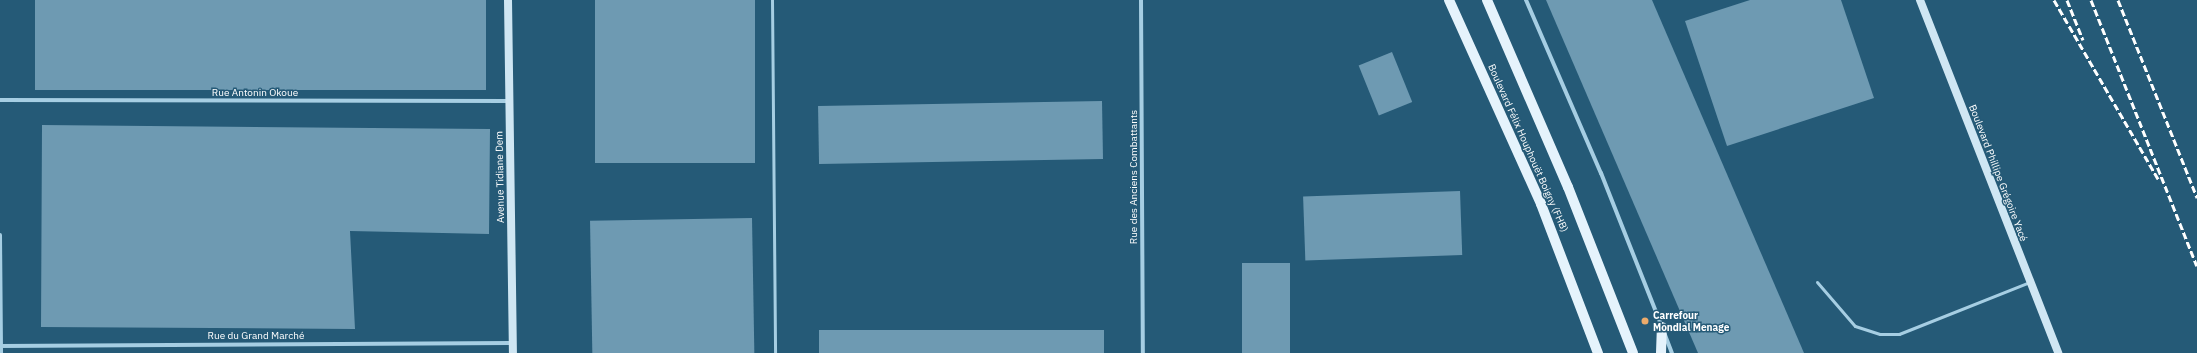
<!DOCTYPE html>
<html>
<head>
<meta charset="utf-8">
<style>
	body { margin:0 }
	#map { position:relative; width:2197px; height:353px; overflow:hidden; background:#255a77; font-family:"IBM Plex Sans",sans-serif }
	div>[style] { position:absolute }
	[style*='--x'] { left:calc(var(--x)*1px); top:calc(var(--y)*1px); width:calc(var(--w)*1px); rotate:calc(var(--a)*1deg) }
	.building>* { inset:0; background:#6e9ab2; transform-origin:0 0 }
	.lane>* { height:3px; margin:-1.5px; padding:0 1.5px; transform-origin:1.5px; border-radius:1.5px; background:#a6cee3 }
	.street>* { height:4px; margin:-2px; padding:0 2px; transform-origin:2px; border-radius:2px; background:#a6cee3 }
	.secondary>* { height:8px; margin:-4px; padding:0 4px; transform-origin:4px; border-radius:4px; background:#cfe6f3 }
	.primary>* { height:10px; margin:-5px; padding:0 5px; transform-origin:5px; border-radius:5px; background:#e5f3fc }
	.rail>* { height:3px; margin-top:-1.5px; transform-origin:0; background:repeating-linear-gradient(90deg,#fff 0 7px,transparent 0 10px) }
	.dots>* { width:11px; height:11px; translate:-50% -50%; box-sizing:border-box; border:2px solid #255a77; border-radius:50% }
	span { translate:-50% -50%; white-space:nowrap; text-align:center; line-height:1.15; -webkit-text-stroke:3px #255a77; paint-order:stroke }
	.street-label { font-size:10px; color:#fff }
	.poi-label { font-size:10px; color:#fff; font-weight:700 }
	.left { translate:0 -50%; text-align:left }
</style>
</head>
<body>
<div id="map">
	<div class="building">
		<div style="left:35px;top:0;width:451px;height:90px"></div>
		<div style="left:595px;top:0;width:160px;height:163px"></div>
		<div style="clip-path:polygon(1546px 0,1652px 0,1804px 353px,1698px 353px)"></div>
		<div style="clip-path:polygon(1750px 0,1841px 0,1874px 98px,1727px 146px,1685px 21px)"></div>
		<div style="left:1392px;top:52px;width:54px;height:36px;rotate:68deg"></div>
		<div style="left:1102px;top:101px;width:58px;height:284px;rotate:89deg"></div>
		<div style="clip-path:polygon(42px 125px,490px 129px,489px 234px,350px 231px,355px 329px,41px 327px)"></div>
		<div style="left:1460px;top:191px;width:64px;height:157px;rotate:88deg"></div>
		<div style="left:752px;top:218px;width:135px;height:162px;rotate:89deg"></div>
		<div style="left:1242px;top:263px;width:48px;height:90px"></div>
		<div style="left:819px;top:330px;width:285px;height:23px"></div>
	</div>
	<div class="lane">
		<div style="--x:772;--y:0;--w:353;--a:89.5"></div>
		<div style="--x:1817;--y:282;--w:58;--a:49.2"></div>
		<div style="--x:1855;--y:326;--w:26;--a:18"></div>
		<div style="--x:1880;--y:334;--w:19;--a:0"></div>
		<div style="--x:1899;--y:334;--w:141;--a:-21.7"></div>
	</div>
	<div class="street">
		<div style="--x:1141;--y:0;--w:353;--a:89.7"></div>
		<div style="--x:1526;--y:0;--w:189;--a:66.6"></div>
		<div style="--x:1601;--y:173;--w:166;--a:68.4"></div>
		<div style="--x:0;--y:100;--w:509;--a:0.11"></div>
		<div style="--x:0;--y:235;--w:118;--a:89.5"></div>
		<div style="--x:1665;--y:335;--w:19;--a:69"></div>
		<div style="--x:0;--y:346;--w:513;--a:-0.34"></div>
	</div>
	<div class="secondary">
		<div style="--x:508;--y:0;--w:353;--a:89.2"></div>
		<div style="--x:1920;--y:0;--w:379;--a:68.6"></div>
	</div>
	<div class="primary">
		<div style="--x:1449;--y:0;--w:224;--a:65.7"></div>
		<div style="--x:1541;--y:204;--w:160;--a:69.1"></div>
		<div style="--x:1487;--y:0;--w:204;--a:66.6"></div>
		<div style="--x:1568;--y:187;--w:178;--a:68.6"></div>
		<div style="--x:1661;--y:353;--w:26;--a:-88"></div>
	</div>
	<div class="rail">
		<div style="--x:2054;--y:0;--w:207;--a:59.8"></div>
		<div style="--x:2067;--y:0;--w:43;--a:68.2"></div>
		<div style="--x:2091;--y:0;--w:286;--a:68.3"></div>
		<div style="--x:2118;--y:0;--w:213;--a:68.2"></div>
	</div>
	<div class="dots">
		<div style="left:1645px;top:321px;background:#ecab6b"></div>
	</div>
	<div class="street-label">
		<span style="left:255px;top:93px">Rue Antonin Okoue</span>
		<span style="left:1528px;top:148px;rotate:66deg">Boulevard Félix Houphouët Boigny (FHB)</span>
		<span style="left:1998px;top:173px;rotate:69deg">Boulevard Phillipe Grégoire Yacé</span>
		<span style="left:500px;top:177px;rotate:-91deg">Avenue Tidiane Dem</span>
		<span style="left:1134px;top:177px;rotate:-90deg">Rue des Anciens Combattants</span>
		<span style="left:256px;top:336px">Rue du Grand Marché</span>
	</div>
	<div class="poi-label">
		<span class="left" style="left:1653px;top:321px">Carrefour<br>Mondial Menage</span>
	</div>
</div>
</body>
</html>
